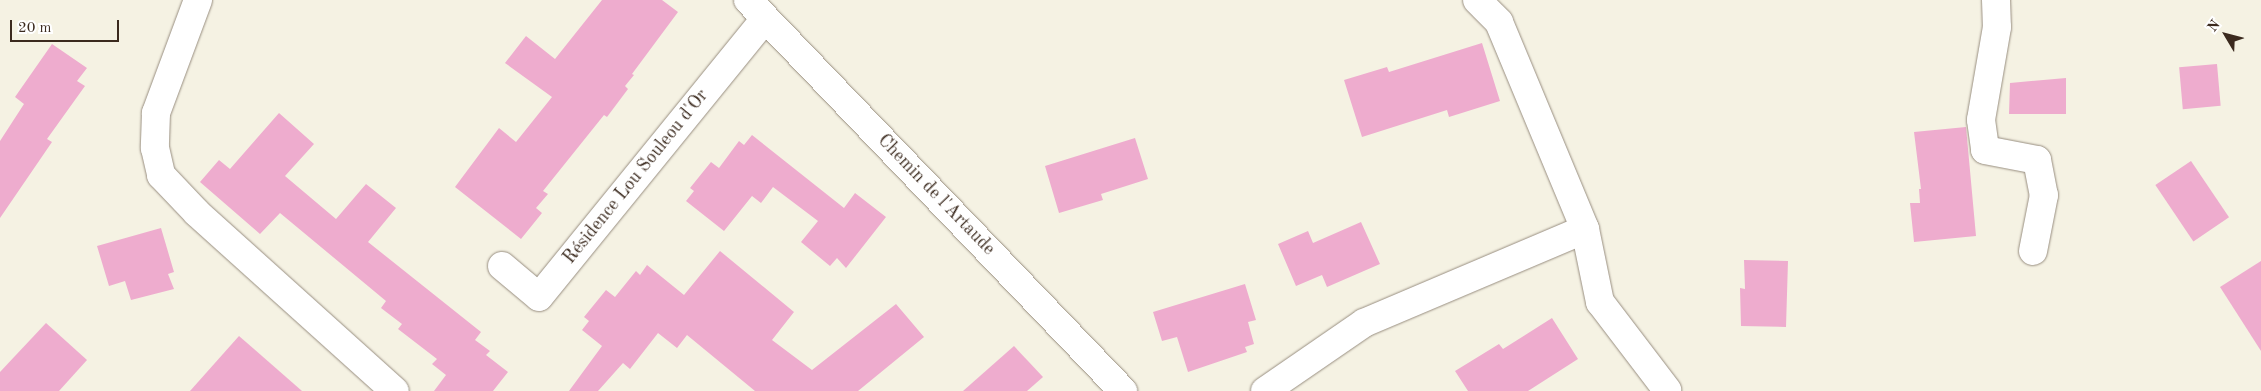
<!DOCTYPE html>
<html>
<head>
<meta charset="utf-8">
<style>
	body { margin:0 }
	#map { position:relative; width:2261px; height:391px; overflow:hidden; background:#f5f2e3; font-family:"Old Standard TT",serif }
	div>[style] { position:absolute }
	[style*='--x'] { left:calc(var(--x)*1px); top:calc(var(--y)*1px); width:calc(var(--w)*1px); rotate:calc(var(--a)*1deg) }
	.building>* { inset:0; background:#eeacce; transform-origin:0 0 }
	.roads { filter:drop-shadow(0 0 1px #988e80) drop-shadow(0 0 1px #988e80) }
	.minor>* { height:28px; margin:-14px; padding:0 14px; transform-origin:14px; border-radius:14px; background:#fff }
	span { translate:-50% -50%; white-space:nowrap; text-align:center; line-height:1.15; -webkit-text-stroke:4px #fff; paint-order:stroke }
	.street-label { font-size:18px; color:#3b2a1e }
	.north { position:absolute; left:2201px; top:10px; width:50px; height:50px; -webkit-text-stroke:4px #fff; paint-order:stroke; rotate:307deg; font-size:14px; font-weight:700; line-height:20px; text-align:center; color:#3b2a1e }
	.north::after { content:''; display:block; margin:auto; width:18px; height:22px; background:#3b2a1e; clip-path:polygon(50% 0,100% 100%,50% 72%,0 100%) }
	.scale { position:absolute; left:10px; top:20px; width:109px; height:22px; box-sizing:border-box; border:2px solid #3b2a1e; border-top:0; padding-left:6px; font-size:15px; line-height:18px; white-space:nowrap; color:#3b2a1e; -webkit-text-stroke:4px #fff; paint-order:stroke }
</style>
</head>
<body>
<div id="map">
	<div class="building">
		<div style="clip-path:polygon(602px 0,662px 0,678px 12px,632px 74px,634px 75px,625px 86px,628px 89px,607px 117px,604px 115px,543px 191px,548px 194px,536px 208px,542px 213px,521px 239px,455px 187px,499px 128px,516px 142px,552px 97px,505px 63px,526px 36px,555px 59px)"></div>
		<div style="clip-path:polygon(1482px 43px,1500px 101px,1449px 117px,1447px 110px,1362px 137px,1344px 80px,1387px 67px,1389px 72px)"></div>
		<div style="clip-path:polygon(52px 44px,87px 68px,77px 81px,85px 86px,47px 139px,52px 142px,0 218px,0 141px,24px 104px,15px 97px)"></div>
		<div style="left:2217px;top:64px;width:42px;height:38px;rotate:85deg"></div>
		<div style="clip-path:polygon(2066px 78px,2066px 114px,2009px 114px,2010px 83px)"></div>
		<div style="clip-path:polygon(279px 113px,314px 144px,285px 176px,336px 219px,366px 184px,396px 208px,368px 242px,481px 332px,475px 340px,490px 351px,486px 355px,508px 372px,493px 391px,434px 391px,446px 375px,432px 364px,437px 359px,398px 329px,402px 324px,381px 308px,386px 301px,280px 213px,260px 234px,200px 182px,219px 160px,230px 169px)"></div>
		<div style="clip-path:polygon(1966px 127px,1976px 236px,1914px 242px,1910px 203px,1920px 203px,1919px 189px,1921px 189px,1914px 132px)"></div>
		<div style="clip-path:polygon(752px 135px,844px 208px,855px 193px,886px 217px,846px 268px,837px 258px,830px 266px,801px 242px,818px 221px,773px 187px,761px 203px,752px 196px,724px 231px,686px 201px,694px 191px,690px 188px,711px 162px,719px 168px,739px 141px,744px 145px)"></div>
		<div style="clip-path:polygon(1135px 138px,1148px 179px,1101px 194px,1103px 200px,1059px 213px,1045px 166px)"></div>
		<div style="left:2191px;top:161px;width:68px;height:43px;rotate:56deg"></div>
		<div style="clip-path:polygon(1361px 222px,1380px 264px,1327px 287px,1322px 275px,1296px 286px,1278px 244px,1308px 231px,1313px 243px)"></div>
		<div style="clip-path:polygon(161px 228px,174px 272px,168px 274px,174px 289px,131px 300px,125px 281px,109px 286px,97px 246px)"></div>
		<div style="clip-path:polygon(720px 251px,794px 312px,772px 340px,812px 370px,896px 304px,924px 337px,858px 391px,755px 391px,687px 335px,677px 348px,658px 333px,630px 369px,623px 363px,598px 391px,569px 391px,602px 346px,582px 330px,589px 321px,584px 317px,606px 290px,615px 297px,636px 271px,640px 275px,647px 265px,684px 295px)"></div>
		<div style="clip-path:polygon(1744px 260px,1788px 261px,1786px 327px,1741px 326px,1740px 288px,1745px 289px)"></div>
		<div style="clip-path:polygon(2261px 261px,2261px 351px,2220px 287px)"></div>
		<div style="clip-path:polygon(1245px 284px,1256px 320px,1248px 322px,1254px 344px,1245px 347px,1247px 352px,1188px 372px,1177px 337px,1162px 341px,1153px 312px)"></div>
		<div style="clip-path:polygon(1552px 318px,1578px 359px,1528px 391px,1468px 391px,1455px 371px,1499px 344px,1503px 349px)"></div>
		<div style="clip-path:polygon(46px 323px,87px 360px,59px 391px,0 391px,0 372px)"></div>
		<div style="clip-path:polygon(239px 336px,302px 391px,190px 391px)"></div>
		<div style="clip-path:polygon(1014px 346px,1043px 377px,1027px 391px,963px 391px)"></div>
	</div>
	<div class="roads">
		<div class="minor">
			<div style="--x:198;--y:0;--w:121;--a:110.4"></div>
			<div style="--x:156;--y:113;--w:35;--a:92"></div>
			<div style="--x:155;--y:148;--w:28;--a:77"></div>
			<div style="--x:161;--y:175;--w:52;--a:46.5"></div>
			<div style="--x:197;--y:213;--w:266;--a:42"></div>
			<div style="--x:748;--y:0;--w:542;--a:46.2"></div>
			<div style="--x:1996;--y:0;--w:27;--a:88"></div>
			<div style="--x:1997;--y:27;--w:94;--a:99.8"></div>
			<div style="--x:1981;--y:120;--w:30;--a:82"></div>
			<div style="--x:1985;--y:150;--w:53;--a:10.9"></div>
			<div style="--x:2037;--y:160;--w:36;--a:79"></div>
			<div style="--x:2044;--y:195;--w:57;--a:101.1"></div>
			<div style="--x:1585;--y:229;--w:75;--a:78.4"></div>
			<div style="--x:1600;--y:302;--w:111;--a:52.7"></div>
			<div style="--x:502;--y:266;--w:48;--a:40"></div>
			<div style="--x:539;--y:297;--w:357;--a:-50.9"></div>
			<div style="--x:1265;--y:391;--w:120;--a:-34.5"></div>
			<div style="--x:1364;--y:323;--w:240;--a:-23"></div>
			<div style="--x:1585;--y:229;--w:224;--a:-112.6"></div>
			<div style="--x:1499;--y:22;--w:31;--a:-135"></div>
		</div>
	</div>
	<div class="street-label">
		<span style="left:636px;top:177px;rotate:-51deg">Résidence Lou Souleou d'Or</span>
		<span style="left:936px;top:195px;rotate:46deg">Chemin de l'Artaude</span>
	</div>
	<div class="north">N</div>
	<div class="scale">20 m</div>
</div>
</body>
</html>
